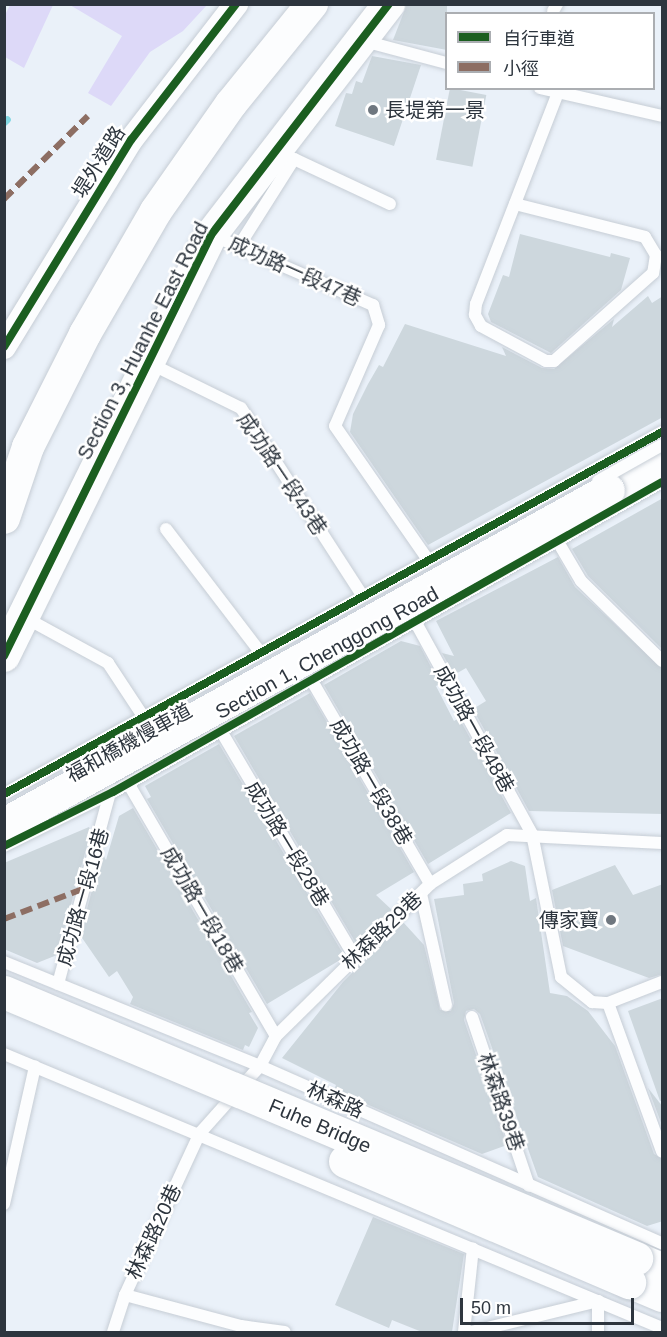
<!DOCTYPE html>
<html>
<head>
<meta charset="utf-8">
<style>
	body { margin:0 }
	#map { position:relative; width:667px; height:1337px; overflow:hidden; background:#eaf1f9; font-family:Arial,"Noto Sans TC",sans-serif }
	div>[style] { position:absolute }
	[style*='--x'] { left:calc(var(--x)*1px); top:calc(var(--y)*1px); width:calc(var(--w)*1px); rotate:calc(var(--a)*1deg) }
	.green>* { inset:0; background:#ddd9f8 }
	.stream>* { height:7px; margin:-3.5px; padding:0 3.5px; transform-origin:3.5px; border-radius:3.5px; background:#84d8e3 }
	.building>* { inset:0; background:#cdd7dd; transform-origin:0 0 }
	.roads { filter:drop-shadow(0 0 2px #c6cdd5) drop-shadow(0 0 2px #c6cdd5) }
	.service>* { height:12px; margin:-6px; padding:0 6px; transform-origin:6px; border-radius:6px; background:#fcfdfe }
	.minor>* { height:24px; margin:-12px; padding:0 12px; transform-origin:12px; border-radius:12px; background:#fcfdfe }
	.tertiary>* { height:32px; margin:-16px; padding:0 16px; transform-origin:16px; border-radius:16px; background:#fcfdfe }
	.secondary>* { height:33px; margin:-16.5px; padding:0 16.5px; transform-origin:16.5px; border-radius:16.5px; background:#fcfdfe }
	.bridges { filter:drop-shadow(0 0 2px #c6cdd5) drop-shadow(0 0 2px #c6cdd5) }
	.service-bridge>* { height:12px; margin:-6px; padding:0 6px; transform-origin:6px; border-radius:6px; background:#fcfdfe }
	.secondary-bridge>* { height:33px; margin:-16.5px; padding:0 16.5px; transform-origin:16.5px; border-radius:16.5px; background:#fcfdfe }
	.quiet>* { height:6px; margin-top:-3px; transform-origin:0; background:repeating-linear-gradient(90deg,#8d6e63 0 12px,transparent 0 18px) }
	.cycleway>* { height:8px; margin:-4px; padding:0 4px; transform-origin:4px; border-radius:4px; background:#1b5e20 }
	.dots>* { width:16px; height:16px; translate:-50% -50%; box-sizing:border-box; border:3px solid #fff; border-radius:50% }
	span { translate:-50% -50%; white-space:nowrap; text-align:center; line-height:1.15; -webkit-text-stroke:5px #fff; paint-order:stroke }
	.poi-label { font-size:20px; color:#2d353e }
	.left { translate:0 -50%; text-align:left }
	.right { translate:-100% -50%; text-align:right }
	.street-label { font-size:20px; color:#2d353e }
	.frame { position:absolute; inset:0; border:6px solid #2d353e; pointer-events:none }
	.legend { position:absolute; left:445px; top:12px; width:210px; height:78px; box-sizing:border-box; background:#fff; border:2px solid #abaeb2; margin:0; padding:8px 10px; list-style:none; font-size:18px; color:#2d353e }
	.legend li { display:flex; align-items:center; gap:12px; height:30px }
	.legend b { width:30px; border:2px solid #abaeb2 }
	.scale { position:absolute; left:460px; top:1298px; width:174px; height:27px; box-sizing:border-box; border:3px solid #2d353e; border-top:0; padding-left:8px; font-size:18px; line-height:21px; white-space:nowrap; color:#2d353e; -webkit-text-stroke:4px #fff; paint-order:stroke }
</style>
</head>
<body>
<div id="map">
	<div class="green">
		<div style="clip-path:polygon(10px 5px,53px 5px,24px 68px,5px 57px,5px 15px)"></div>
		<div style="clip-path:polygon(70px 5px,207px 5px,183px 31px,150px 52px,111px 106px,88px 93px,122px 36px)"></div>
	</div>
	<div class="stream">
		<div style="--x:4;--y:122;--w:4;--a:-45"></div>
	</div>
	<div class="building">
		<div style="clip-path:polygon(407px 4px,447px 4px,447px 50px,393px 40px)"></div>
		<div style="clip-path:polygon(372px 56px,421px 65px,394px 146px,335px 126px,346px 93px,352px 94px,356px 81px,362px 83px)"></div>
		<div style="left:450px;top:88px;width:37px;height:73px;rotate:11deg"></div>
		<div style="clip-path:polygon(520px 234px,610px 257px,611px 253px,630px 258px,621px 290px,551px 353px,491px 322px,488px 314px,503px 275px,509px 277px)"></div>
		<div style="clip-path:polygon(648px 296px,652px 303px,663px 296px,663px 417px,428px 545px,350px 432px,353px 414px,368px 384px,379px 365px,383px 367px,405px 324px,506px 356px,502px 347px,542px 368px,554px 369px,614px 319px,612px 327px)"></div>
		<div style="clip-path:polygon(663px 498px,663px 650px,588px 576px,572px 549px)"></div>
		<div style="clip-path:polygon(558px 557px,575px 587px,663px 669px,663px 814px,529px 811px,473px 709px,486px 701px,466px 668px,454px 675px,442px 653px,454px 656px,436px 621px)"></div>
		<div style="clip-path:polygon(401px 641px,420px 646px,440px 684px,436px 686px,454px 721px,459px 718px,511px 813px,428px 864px,324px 685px)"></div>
		<div style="clip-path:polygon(310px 693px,414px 872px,376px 895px,392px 910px,357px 945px,234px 736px)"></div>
		<div style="clip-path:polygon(219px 744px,345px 957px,267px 1004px,147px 799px,151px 797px,145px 786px)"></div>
		<div style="clip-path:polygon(133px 808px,252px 1012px,249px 1013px,258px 1028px,249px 1047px,245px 1045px,243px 1050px,130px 1004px,133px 997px,117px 971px,109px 977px,80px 935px,102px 853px,106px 860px,119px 816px)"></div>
		<div style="clip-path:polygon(89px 827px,91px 831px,57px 955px,37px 963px,4px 949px,4px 863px)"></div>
		<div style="clip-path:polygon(511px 861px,525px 866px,530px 901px,536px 898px,550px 993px,567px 996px,588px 1011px,615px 1046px,654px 1154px,663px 1159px,663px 1221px,647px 1226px,538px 1177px,480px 1014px,474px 1009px,466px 1011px,464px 1020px,507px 1145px,482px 1154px,334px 1090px,336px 1085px,282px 1058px,343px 982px,403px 922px,424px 945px,440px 1010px,451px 1011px,454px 1003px,434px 899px,464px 895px,463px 884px,483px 881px,482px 874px)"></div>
		<div style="clip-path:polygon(615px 865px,633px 895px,663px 884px,663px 974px,649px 978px,563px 946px,552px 890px)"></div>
		<div style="clip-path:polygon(663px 998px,663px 1100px,660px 1101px,628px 1011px)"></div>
		<div style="clip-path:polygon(648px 1088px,663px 1107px,663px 1128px)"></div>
		<div style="clip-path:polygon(373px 1217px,464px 1254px,452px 1332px,422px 1332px,392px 1320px,389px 1328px,335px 1305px)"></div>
	</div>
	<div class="roads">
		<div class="service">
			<div style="--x:553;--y:11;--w:8;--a:-60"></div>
			<div style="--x:364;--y:41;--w:85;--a:15"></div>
			<div style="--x:540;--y:88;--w:125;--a:12.9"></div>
			<div style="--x:515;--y:204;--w:134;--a:14.2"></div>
			<div style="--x:645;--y:237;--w:21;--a:59"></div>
			<div style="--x:656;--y:255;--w:18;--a:99"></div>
			<div style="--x:653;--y:273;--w:132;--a:138.4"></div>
			<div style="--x:554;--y:361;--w:8;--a:180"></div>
			<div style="--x:546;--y:361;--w:74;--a:-151.7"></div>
			<div style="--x:481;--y:326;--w:13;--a:-119"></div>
			<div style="--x:475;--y:315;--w:11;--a:-85"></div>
			<div style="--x:476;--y:304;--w:226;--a:-68.8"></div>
			<div style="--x:212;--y:235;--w:176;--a:23.5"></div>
			<div style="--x:373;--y:305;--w:21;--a:73"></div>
			<div style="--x:379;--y:325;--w:110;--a:113.5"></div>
			<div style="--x:335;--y:426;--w:163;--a:55.2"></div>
			<div style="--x:239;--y:246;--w:103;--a:-57.7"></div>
			<div style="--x:294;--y:159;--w:106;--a:25.1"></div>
			<div style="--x:149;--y:363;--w:102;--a:26.1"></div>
			<div style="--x:241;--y:408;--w:223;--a:57.1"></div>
			<div style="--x:166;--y:529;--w:155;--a:52.6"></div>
			<div style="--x:558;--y:542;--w:45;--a:59.5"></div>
			<div style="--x:581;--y:581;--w:114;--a:44.6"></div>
			<div style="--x:24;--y:617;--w:96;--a:28.7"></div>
			<div style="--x:108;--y:663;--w:64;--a:56.6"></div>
			<div style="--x:416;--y:623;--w:241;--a:61.2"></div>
			<div style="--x:532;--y:834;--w:146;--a:78.5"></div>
			<div style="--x:561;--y:977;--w:40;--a:39"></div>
			<div style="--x:592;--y:1002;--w:16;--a:4"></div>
			<div style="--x:608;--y:1003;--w:158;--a:70"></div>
			<div style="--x:312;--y:681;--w:235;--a:59.8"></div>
			<div style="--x:221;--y:731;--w:261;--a:59.4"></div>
			<div style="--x:128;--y:783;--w:293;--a:59.7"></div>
			<div style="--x:4;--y:794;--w:751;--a:-28.82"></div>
			<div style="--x:4;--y:846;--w:122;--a:-26.4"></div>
			<div style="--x:113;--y:792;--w:630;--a:-29.45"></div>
			<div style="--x:421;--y:894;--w:114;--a:77.3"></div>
			<div style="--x:4;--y:962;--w:276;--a:22.1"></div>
			<div style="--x:260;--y:1066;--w:439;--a:23.8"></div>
			<div style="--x:58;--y:984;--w:202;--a:-74.8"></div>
			<div style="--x:608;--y:1003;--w:58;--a:-21.3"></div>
			<div style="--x:472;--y:1017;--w:178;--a:71.4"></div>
			<div style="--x:4;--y:1054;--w:713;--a:22.61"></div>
			<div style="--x:4;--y:1204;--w:141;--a:-77.3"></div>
			<div style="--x:125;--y:1295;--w:120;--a:15"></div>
			<div style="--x:241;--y:1326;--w:44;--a:7.8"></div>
			<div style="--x:113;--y:1332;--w:39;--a:-72"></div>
			<div style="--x:125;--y:1295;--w:179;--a:-65.2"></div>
			<div style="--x:200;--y:1133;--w:90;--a:-48.2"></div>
			<div style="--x:260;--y:1066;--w:34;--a:-62"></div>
			<div style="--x:276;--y:1036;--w:216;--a:-44.6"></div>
			<div style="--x:430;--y:884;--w:91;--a:-32.5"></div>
			<div style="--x:507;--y:835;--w:155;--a:3"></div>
			<div style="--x:464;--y:1332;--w:84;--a:-83.9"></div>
			<div style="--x:471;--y:1332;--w:131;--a:-13.7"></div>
			<div style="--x:598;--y:1301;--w:31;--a:90"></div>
		</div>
		<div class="minor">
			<div style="--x:4;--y:347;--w:243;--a:-58.5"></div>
			<div style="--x:131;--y:140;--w:172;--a:-52.3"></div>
		</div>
		<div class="tertiary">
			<div style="--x:4;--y:518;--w:75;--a:-71.3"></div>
			<div style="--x:28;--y:447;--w:127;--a:-63.2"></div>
			<div style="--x:85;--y:334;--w:142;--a:-60"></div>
			<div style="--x:156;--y:211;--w:131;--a:-55"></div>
			<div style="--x:231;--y:104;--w:129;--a:-51"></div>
			<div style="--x:4;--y:656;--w:469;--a:-63.8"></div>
			<div style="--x:211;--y:235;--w:292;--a:-52.4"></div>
			<div style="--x:636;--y:1258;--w:28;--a:23"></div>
			<div style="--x:629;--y:1282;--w:36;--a:23"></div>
		</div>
		<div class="secondary">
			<div style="--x:608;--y:490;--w:62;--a:-29.9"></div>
		</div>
	</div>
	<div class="bridges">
		<div class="service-bridge">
			<div style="--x:598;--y:481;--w:73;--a:-29.4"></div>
		</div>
		<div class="secondary-bridge">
			<div style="--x:4;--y:824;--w:690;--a:-28.94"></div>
			<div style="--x:4;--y:992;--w:686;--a:22.83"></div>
			<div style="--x:345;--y:1161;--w:309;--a:23.1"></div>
		</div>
	</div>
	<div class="quiet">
		<div style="--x:4;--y:199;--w:118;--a:-44.7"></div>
		<div style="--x:4;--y:919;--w:87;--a:-20.9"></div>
	</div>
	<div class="cycleway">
		<div style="--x:4;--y:347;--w:243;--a:-58.5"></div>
		<div style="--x:131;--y:140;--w:172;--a:-52.3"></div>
		<div style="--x:4;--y:656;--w:469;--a:-63.8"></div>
		<div style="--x:211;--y:235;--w:292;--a:-52.4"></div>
		<div style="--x:4;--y:794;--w:751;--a:-28.82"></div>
		<div style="--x:4;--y:846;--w:122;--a:-26.4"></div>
		<div style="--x:113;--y:792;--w:630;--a:-29.45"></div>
	</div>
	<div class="dots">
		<div style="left:373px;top:110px;background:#6f777f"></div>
		<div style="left:611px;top:920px;background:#6f777f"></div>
	</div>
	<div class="poi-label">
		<span class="left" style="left:385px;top:110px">長堤第一景</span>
		<span class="right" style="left:599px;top:920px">傳家寶</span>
	</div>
	<div class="street-label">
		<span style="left:99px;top:162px;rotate:-58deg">堤外道路</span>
		<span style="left:295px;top:271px;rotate:24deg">成功路一段47巷</span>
		<span style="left:143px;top:341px;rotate:-63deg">Section 3, Huanhe East Road</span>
		<span style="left:282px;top:474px;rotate:56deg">成功路一段43巷</span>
		<span style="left:327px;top:653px;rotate:-29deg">Section 1, Chenggong Road</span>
		<span style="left:474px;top:729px;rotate:61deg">成功路一段48巷</span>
		<span style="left:129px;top:743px;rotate:-29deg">福和橋機慢車道</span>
		<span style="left:371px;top:782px;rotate:60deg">成功路一段38巷</span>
		<span style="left:287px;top:844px;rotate:59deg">成功路一段28巷</span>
		<span style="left:83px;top:897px;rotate:-74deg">成功路一段16巷</span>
		<span style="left:202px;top:910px;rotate:60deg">成功路一段18巷</span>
		<span style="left:382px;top:931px;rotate:-44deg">林森路29巷</span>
		<span style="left:335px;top:1100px;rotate:24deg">林森路</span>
		<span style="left:501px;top:1102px;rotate:71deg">林森路39巷</span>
		<span style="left:320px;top:1126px;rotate:23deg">Fuhe Bridge</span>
		<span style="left:154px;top:1232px;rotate:-65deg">林森路20巷</span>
	</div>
	<div class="frame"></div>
	<ul class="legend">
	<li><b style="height:8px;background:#1b5e20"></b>自行車道</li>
	<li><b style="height:8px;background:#8d6e63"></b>小徑</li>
	</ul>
	<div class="scale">50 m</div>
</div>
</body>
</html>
